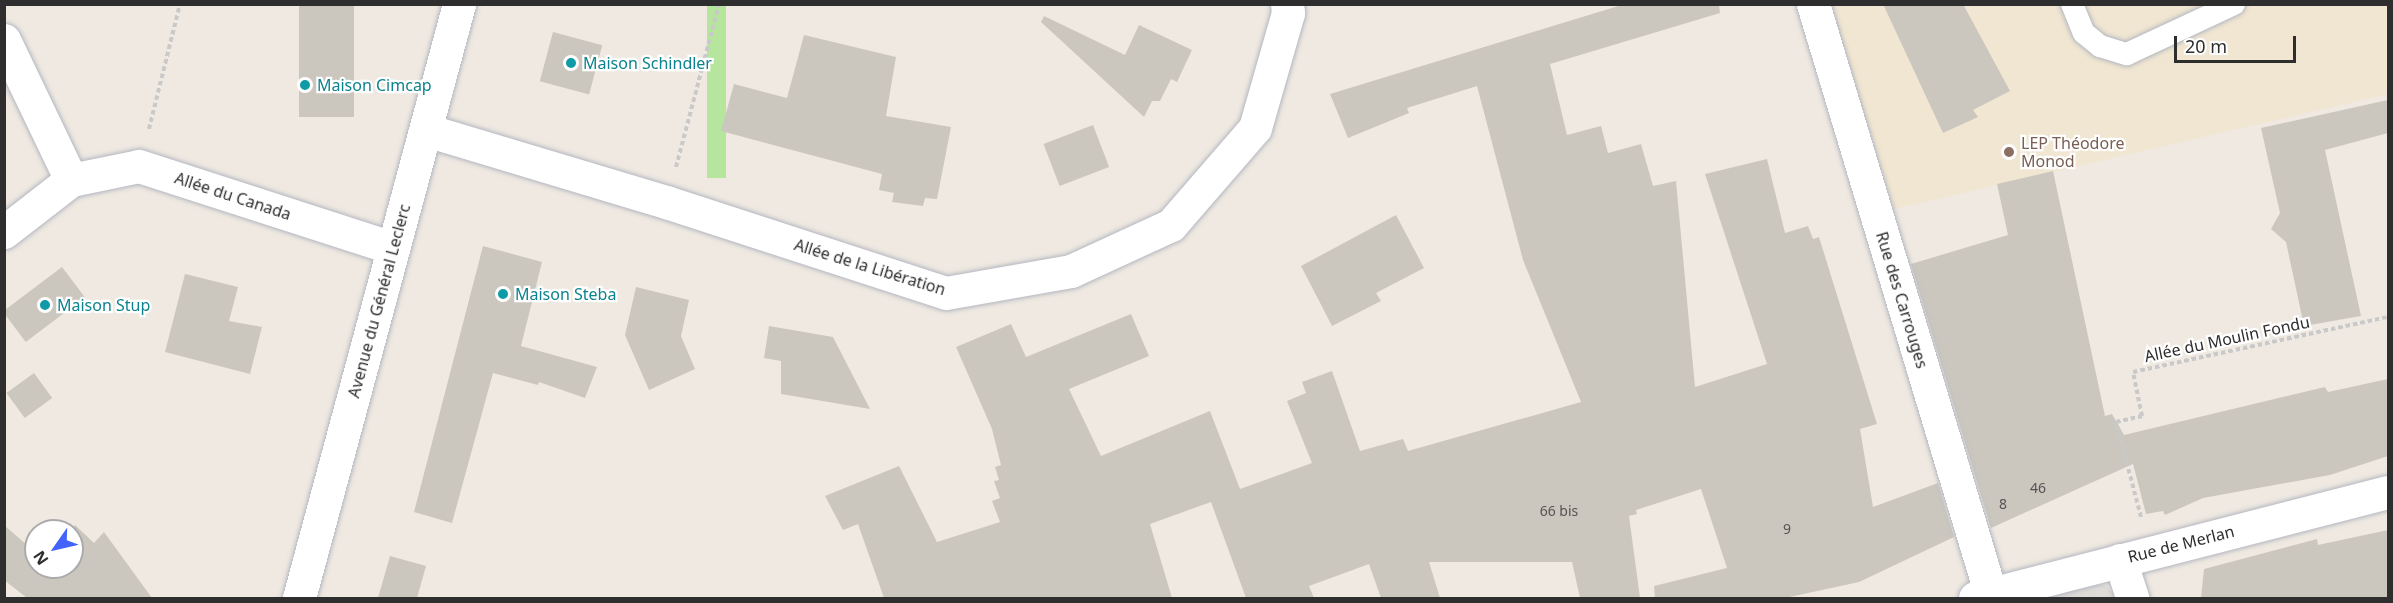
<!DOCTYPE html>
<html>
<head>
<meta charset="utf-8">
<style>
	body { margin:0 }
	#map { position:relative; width:2393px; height:603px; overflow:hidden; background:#efe9e1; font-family:"Noto Sans",sans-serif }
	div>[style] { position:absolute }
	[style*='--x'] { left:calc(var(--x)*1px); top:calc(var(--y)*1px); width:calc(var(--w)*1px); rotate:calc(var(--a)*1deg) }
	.education>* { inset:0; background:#f0e6d1 }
	.green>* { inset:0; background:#b6e59e; transform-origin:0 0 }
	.plaza>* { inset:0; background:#dfdcd8 }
	.building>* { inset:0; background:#cbc7bf; transform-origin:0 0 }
	.path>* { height:4px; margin-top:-2px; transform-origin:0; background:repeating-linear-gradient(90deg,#c9c9c9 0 4.5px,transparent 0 7.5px) }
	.roads { filter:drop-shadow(0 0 2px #b4b7c1) drop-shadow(0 0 2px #b4b7c1) }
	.lane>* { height:22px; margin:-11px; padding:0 11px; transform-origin:11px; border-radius:11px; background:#fff }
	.street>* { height:33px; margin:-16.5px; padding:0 16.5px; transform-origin:16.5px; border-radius:16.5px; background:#fff }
	.secondary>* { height:33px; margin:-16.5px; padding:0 16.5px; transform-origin:16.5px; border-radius:16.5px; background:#fff }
	.dots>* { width:16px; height:16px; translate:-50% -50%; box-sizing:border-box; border:3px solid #fff; border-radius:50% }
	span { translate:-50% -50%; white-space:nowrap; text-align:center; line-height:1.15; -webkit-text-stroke:4.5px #fff; paint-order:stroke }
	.number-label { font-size:14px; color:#555452 }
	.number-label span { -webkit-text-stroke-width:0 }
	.culture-label { font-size:16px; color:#0d838f }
	.left { translate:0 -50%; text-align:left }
	.education-label { font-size:16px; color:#785e54 }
	.street-label { font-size:16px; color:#2e2e2e }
	.frame { position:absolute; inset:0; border:6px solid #2e2e2e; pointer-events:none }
	.north { position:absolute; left:24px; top:519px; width:60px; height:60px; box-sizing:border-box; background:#fff; border:2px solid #ababab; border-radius:50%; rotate:236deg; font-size:16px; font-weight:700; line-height:24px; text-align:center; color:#2e2e2e }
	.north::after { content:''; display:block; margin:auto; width:21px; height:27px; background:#4264fb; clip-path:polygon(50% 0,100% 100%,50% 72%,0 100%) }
	.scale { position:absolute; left:2174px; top:36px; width:122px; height:27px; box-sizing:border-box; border:3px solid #2e2e2e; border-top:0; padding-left:8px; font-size:18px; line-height:21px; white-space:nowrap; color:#2e2e2e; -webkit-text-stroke:4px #fff; paint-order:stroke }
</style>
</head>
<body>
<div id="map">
	<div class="education">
		<div style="clip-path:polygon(1831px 5px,2388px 5px,2388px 94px,1894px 209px)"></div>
	</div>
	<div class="green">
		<div style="left:707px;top:5px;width:19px;height:173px"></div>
	</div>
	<div class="plaza">
		<div style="clip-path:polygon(2096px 584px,2106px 586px,2118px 598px,2030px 598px)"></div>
	</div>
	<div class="building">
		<div style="left:299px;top:4px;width:55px;height:113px"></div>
		<div style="clip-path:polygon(1625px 4px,1719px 4px,1720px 13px,1550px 64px,1567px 135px,1601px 126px,1608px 153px,1641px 144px,1653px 186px,1676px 181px,1695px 387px,1767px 364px,1705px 174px,1767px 159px,1785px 233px,1808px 226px,1813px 239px,1819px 237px,1877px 424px,1860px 429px,1873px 507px,1938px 483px,1954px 537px,1859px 582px,1785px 598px,1655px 598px,1654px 586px,1727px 568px,1701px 489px,1636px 510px,1637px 514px,1629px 516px,1640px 598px,1580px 598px,1572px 562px,1429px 562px,1440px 598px,1381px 598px,1369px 564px,1309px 586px,1314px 598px,1246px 598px,1211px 502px,1150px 524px,1172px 598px,884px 598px,858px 524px,843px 530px,825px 496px,899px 466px,937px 542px,1000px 522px,992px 501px,1000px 498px,994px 481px,999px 480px,995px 467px,1001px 465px,992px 429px,956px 347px,1011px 324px,1026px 357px,1131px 314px,1149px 356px,1069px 389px,1101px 456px,1210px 411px,1240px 489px,1312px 463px,1287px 401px,1306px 393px,1302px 382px,1332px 371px,1360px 451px,1403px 439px,1408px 451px,1581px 402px,1523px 260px,1477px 86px,1407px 108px,1409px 113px,1348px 138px,1330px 94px)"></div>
		<div style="clip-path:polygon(1883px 4px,1963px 4px,2010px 91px,1973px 110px,1978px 117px,1943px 133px)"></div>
		<div style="clip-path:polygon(1044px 16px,1125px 55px,1139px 25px,1192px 50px,1177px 82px,1171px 79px,1160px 101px,1152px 101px,1144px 117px,1041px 22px)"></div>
		<div style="left:553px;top:32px;width:51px;height:51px;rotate:15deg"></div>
		<div style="clip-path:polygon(804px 35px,896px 57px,886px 116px,951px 127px,937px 199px,925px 198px,923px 206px,892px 202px,894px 193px,879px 190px,882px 174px,721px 131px,734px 84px,787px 98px)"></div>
		<div style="clip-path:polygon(2388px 100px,2388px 133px,2325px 150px,2361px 316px,2304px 326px,2286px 242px,2271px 229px,2280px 213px,2261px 128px)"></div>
		<div style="left:1093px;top:125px;width:45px;height:53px;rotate:69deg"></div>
		<div style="clip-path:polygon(2053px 171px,2105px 416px,2112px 414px,2124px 435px,2325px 387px,2328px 392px,2388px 379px,2388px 456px,2330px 475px,2203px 498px,2165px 515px,2163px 511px,2146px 514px,2133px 464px,1991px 528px,1911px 264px,2008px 235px,1997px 184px)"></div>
		<div style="clip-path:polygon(1396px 215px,1424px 268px,1376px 293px,1381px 301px,1332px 326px,1301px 266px)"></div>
		<div style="clip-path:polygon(483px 246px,542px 262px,521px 346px,597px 367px,585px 398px,539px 382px,538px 385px,493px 373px,452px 523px,414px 512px)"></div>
		<div style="left:62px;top:267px;width:38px;height:74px;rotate:53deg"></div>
		<div style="clip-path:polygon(185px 274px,238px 287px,229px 321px,262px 327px,250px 374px,165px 352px)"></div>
		<div style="clip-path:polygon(636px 287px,689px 300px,681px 336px,695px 369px,649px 390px,625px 335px)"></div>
		<div style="clip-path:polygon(769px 326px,833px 337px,870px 409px,781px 394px,781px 361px,764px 358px)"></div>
		<div style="left:34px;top:373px;width:31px;height:34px;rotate:54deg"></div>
		<div style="clip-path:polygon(4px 525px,36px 553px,36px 567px,72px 567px,70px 531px,75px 525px,94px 543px,104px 532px,152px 598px,27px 598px,4px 580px)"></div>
		<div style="clip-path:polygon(2388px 530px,2388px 598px,2201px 598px,2204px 569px,2317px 539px,2318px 545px)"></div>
		<div style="clip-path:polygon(390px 556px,426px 566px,417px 598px,378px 598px)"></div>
	</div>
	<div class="path">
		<div style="--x:149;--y:129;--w:129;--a:-76.1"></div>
		<div style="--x:676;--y:167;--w:169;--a:-75.2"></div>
		<div style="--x:2141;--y:517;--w:98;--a:-104.7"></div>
		<div style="--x:2116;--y:422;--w:27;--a:-13"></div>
		<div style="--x:2142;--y:416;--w:45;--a:-101.6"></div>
		<div style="--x:2133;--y:372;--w:261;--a:-12.2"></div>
	</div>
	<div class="roads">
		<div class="lane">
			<div style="--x:2072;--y:4;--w:31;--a:68"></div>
			<div style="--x:2084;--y:33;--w:21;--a:39"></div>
			<div style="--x:2100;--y:46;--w:28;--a:17"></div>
			<div style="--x:2127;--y:54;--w:118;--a:-25"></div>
		</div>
		<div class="street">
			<div style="--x:1813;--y:4;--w:617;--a:73.24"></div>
			<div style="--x:4;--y:40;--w:155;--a:64.4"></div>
			<div style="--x:426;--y:130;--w:251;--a:16.7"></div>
			<div style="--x:666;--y:202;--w:294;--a:18"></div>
			<div style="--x:946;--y:293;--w:127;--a:-10"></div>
			<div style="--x:1071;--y:271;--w:110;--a:-24.7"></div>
			<div style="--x:1171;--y:225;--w:128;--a:-49.1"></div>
			<div style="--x:1255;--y:128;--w:120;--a:-74"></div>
			<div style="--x:1288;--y:13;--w:9;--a:-96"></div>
			<div style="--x:4;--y:232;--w:85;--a:-37.8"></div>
			<div style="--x:71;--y:180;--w:69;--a:-11.6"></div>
			<div style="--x:139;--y:166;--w:267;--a:17.9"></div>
			<div style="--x:2120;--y:560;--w:40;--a:72"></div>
			<div style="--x:1975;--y:598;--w:426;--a:-14.4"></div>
		</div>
		<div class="secondary">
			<div style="--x:299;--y:598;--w:615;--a:-74.92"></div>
		</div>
	</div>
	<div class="dots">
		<div style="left:571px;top:63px;background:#0f9aa8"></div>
		<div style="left:305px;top:85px;background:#0f9aa8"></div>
		<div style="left:2009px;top:152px;background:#8d6e63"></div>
		<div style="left:503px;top:294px;background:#0f9aa8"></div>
		<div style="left:45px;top:305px;background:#0f9aa8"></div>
	</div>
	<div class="number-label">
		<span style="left:2038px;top:488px">46</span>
		<span style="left:2003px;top:504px">8</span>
		<span style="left:1559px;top:511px">66 bis</span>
		<span style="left:1787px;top:529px">9</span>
	</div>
	<div class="culture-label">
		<span class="left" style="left:583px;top:63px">Maison Schindler</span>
		<span class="left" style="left:317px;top:85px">Maison Cimcap</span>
		<span class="left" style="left:515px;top:294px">Maison Steba</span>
		<span class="left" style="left:57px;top:305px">Maison Stup</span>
	</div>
	<div class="education-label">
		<span class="left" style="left:2021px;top:152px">LEP Théodore<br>Monod</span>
	</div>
	<div class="street-label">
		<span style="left:233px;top:196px;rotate:18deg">Allée du Canada</span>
		<span style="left:870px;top:267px;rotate:17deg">Allée de la Libération</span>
		<span style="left:1902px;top:300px;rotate:73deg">Rue des Carrouges</span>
		<span style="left:379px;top:301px;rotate:-75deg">Avenue du Général Leclerc</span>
		<span style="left:2227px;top:339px;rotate:-12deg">Allée du Moulin Fondu</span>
		<span style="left:2181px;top:544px;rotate:-14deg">Rue de Merlan</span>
	</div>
	<div class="frame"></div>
	<div class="north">N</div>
	<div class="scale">20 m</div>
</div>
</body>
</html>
